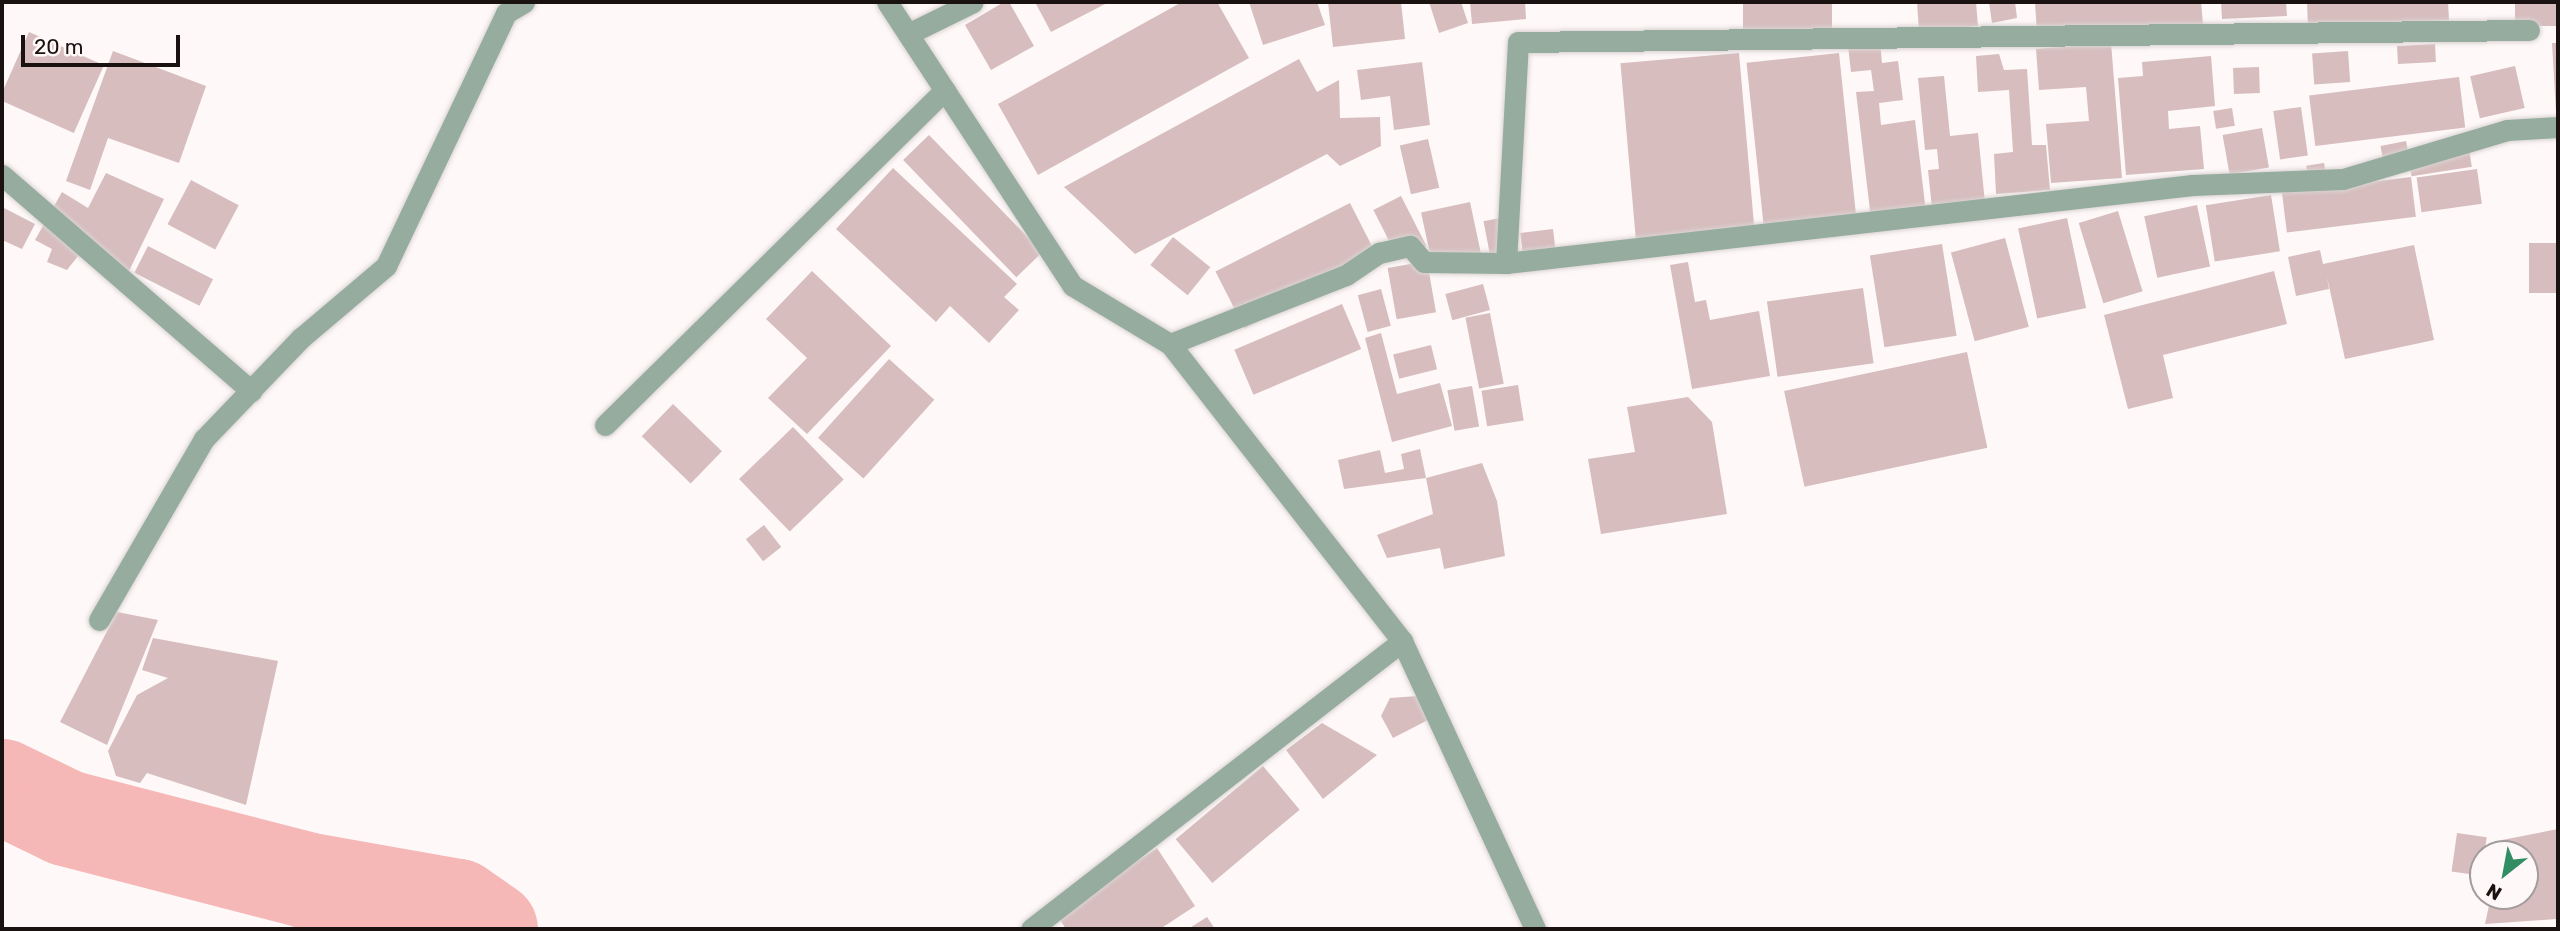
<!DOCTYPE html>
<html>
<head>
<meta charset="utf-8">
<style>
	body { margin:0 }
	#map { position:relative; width:2560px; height:931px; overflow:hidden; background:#fef8f8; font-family:Rubik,sans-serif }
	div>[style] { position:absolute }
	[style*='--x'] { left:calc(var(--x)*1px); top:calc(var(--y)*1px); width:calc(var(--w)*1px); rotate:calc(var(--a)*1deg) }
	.river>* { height:96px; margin:-48px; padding:0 48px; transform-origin:48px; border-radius:48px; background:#f6b8b7 }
	.building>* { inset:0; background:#d7bdbd; transform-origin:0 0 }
	.roads { filter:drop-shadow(0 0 2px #dad3d3) drop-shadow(0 0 2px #dad3d3) }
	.street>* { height:21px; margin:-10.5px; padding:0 10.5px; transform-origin:10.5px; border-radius:10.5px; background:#95ac9e }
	span { translate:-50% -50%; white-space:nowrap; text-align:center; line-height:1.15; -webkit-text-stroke:5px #fef8f8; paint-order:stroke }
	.frame { position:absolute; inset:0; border:4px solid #1a1211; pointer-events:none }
	.north { position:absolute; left:2469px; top:840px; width:70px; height:70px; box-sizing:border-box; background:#fef8f8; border:2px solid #a39c9c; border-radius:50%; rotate:211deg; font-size:19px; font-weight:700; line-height:28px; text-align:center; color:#1a1211 }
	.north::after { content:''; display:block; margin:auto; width:24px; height:32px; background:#338d64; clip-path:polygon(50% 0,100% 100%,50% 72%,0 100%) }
	.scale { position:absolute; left:21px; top:35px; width:159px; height:32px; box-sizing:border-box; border:4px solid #1a1211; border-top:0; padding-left:9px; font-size:21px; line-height:24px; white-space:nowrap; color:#1a1211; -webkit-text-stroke:5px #fef8f8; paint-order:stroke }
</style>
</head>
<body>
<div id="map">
	<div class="river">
		<div style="--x:2;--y:787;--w:71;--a:25.8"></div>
		<div style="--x:66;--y:818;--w:247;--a:14.5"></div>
		<div style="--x:305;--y:880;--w:155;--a:10"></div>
		<div style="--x:458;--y:907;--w:39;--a:35"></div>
	</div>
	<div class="building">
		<div style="clip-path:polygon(1004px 2px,1009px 2px,1034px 46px,991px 70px,965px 25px)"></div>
		<div style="clip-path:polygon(1035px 2px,1109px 2px,1051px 32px)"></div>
		<div style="clip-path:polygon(1182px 2px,1217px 2px,1249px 58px,1038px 175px,998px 104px)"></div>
		<div style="clip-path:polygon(1249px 2px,1317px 2px,1325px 25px,1263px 45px)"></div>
		<div style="clip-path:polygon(1328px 2px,1401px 2px,1405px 39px,1333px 47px)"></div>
		<div style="clip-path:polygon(1429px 2px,1461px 2px,1468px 23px,1439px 33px)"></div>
		<div style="clip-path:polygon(1470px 2px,1525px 2px,1526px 19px,1472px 24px)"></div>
		<div style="left:1743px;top:2px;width:89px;height:31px"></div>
		<div style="clip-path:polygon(1917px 2px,1976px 2px,1978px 26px,1919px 31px)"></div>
		<div style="clip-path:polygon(1989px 2px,2015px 2px,2017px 18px,1992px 23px)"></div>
		<div style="clip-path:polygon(2035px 2px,2201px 2px,2203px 24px,2037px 34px)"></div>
		<div style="clip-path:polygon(2221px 2px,2286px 2px,2287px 16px,2222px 19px)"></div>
		<div style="clip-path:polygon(2307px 2px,2448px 2px,2449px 20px,2308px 27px)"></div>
		<div style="left:2515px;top:2px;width:43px;height:24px"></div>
		<div style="left:29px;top:32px;width:82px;height:74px;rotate:24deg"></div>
		<div style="clip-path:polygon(1880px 42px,1882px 63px,1898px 61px,1903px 100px,1879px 103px,1881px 125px,1915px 120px,1926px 212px,1871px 219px,1856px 92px,1874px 91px,1871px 70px,1851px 72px,1848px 46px)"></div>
		<div style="clip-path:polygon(2111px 43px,2122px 178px,2051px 183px,2046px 124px,2089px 121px,2086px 87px,2039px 90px,2036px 49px)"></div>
		<div style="clip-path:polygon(2552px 43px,2558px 43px,2558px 112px,2556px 112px)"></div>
		<div style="left:2435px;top:44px;width:18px;height:38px;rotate:87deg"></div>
		<div style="clip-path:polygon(113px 51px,206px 86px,179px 163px,108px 138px,90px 190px,66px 181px)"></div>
		<div style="left:2348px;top:51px;width:31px;height:36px;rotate:86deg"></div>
		<div style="left:1739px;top:53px;width:178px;height:119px;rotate:85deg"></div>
		<div style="left:1839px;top:53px;width:169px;height:93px;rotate:84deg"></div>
		<div style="clip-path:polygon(1999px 54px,2004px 70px,2027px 69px,2032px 145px,2046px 145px,2050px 190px,1996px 194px,1994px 154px,2013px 152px,2009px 90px,1978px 92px,1976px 56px)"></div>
		<div style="clip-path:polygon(2211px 56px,2215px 106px,2168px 111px,2169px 129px,2200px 126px,2204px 169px,2126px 175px,2118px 78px,2143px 76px,2142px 62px)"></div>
		<div style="clip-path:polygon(1299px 59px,1317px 92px,1339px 80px,1340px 118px,1380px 117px,1381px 146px,1340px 166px,1327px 154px,1135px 254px,1064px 187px)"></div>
		<div style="clip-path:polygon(1422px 62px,1430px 125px,1394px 130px,1390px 96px,1361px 100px,1357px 70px)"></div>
		<div style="left:2515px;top:66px;width:43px;height:46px;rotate:77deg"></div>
		<div style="left:2259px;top:67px;width:26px;height:26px;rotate:88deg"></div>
		<div style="clip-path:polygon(1944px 76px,1950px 136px,1978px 133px,1985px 203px,1932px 208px,1928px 170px,1939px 169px,1937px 149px,1925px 150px,1918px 78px)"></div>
		<div style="left:2459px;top:77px;width:51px;height:151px;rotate:83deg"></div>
		<div style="left:2301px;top:107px;width:49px;height:28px;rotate:82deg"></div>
		<div style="left:2232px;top:108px;width:18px;height:19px;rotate:81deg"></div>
		<div style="left:2262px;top:128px;width:40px;height:40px;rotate:80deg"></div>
		<div style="left:929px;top:135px;width:163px;height:36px;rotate:46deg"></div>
		<div style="left:1428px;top:139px;width:50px;height:29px;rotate:77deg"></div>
		<div style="left:2406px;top:141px;width:16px;height:26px;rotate:79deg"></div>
		<div style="left:2469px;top:149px;width:18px;height:61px;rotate:81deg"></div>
		<div style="left:2324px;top:163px;width:12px;height:18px;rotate:81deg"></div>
		<div style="clip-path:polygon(893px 168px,1017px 284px,1004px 297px,1019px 310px,989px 343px,950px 306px,936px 322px,836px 229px)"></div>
		<div style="left:2477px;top:169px;width:35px;height:61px;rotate:82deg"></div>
		<div style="clip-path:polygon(106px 173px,164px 199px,127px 275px,78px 256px,67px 270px,47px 262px,52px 249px,35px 240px,62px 192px,88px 208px)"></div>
		<div style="left:2411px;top:177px;width:40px;height:130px;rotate:83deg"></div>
		<div style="left:191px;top:180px;width:54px;height:50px;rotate:28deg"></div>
		<div style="left:2271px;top:195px;width:57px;height:66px;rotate:81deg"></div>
		<div style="left:1401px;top:196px;width:56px;height:31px;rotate:63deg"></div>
		<div style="left:1470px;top:202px;width:52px;height:50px;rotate:78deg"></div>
		<div style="left:1350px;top:203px;width:64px;height:151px;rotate:63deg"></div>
		<div style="left:2197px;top:205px;width:63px;height:54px;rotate:78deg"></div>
		<div style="clip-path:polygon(2px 207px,35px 224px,22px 249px,2px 240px)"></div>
		<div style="left:2118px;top:211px;width:84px;height:41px;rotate:73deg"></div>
		<div style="left:1510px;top:216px;width:41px;height:27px;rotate:79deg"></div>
		<div style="left:2067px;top:218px;width:92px;height:50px;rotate:78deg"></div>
		<div style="left:1553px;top:229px;width:26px;height:33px;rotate:83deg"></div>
		<div style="left:1173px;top:237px;width:48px;height:36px;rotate:39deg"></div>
		<div style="left:2005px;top:238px;width:92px;height:56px;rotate:75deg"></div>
		<div style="left:2558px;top:243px;width:50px;height:29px;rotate:90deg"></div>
		<div style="left:1942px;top:244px;width:93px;height:73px;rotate:81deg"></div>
		<div style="clip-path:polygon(2414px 245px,2434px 340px,2345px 359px,2327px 277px,2329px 289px,2296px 296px,2288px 257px,2320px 250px,2323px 264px)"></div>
		<div style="left:148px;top:246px;width:73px;height:30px;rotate:27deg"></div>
		<div style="left:1427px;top:261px;width:52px;height:40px;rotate:80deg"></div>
		<div style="clip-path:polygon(1688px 262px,1695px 302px,1706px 300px,1710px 320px,1759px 311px,1770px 376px,1692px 389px,1670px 265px)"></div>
		<div style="clip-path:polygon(812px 271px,891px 346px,807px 434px,768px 398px,807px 358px,766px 319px)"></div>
		<div style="clip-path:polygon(2274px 271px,2287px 324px,2163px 355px,2173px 398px,2128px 409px,2104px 315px)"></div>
		<div style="left:1483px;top:284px;width:27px;height:39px;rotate:75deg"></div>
		<div style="left:1863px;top:288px;width:76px;height:97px;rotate:82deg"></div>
		<div style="left:1381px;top:289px;width:38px;height:24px;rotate:75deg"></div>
		<div style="left:1342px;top:304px;width:49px;height:117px;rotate:67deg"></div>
		<div style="left:1490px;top:313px;width:72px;height:25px;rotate:79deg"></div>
		<div style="clip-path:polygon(1381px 333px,1397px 394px,1440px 383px,1452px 426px,1392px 442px,1365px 338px)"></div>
		<div style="left:1431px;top:345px;width:25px;height:39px;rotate:76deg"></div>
		<div style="left:1967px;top:352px;width:98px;height:187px;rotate:78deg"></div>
		<div style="left:889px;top:359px;width:61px;height:106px;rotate:42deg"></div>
		<div style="left:1518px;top:385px;width:36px;height:37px;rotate:81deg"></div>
		<div style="left:1472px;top:386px;width:41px;height:25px;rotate:80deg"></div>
		<div style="clip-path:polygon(1688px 397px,1712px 422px,1727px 514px,1601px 534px,1588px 459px,1635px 452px,1627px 407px)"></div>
		<div style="left:673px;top:404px;width:68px;height:45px;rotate:44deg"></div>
		<div style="left:793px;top:427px;width:73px;height:75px;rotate:46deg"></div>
		<div style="clip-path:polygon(1420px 449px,1426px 478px,1344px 489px,1338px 460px,1380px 450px,1385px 473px,1404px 469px,1401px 454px)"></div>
		<div style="clip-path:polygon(1482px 463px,1497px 501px,1505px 556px,1444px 569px,1440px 548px,1387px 558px,1377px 535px,1433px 514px,1426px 478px)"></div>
		<div style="left:764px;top:525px;width:28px;height:23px;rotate:52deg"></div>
		<div style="clip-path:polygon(117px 612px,158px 620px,107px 745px,60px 722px)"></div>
		<div style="clip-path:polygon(153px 638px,278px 661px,246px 805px,147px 773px,140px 783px,116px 776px,108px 751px,137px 695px,168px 678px,142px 670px)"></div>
		<div style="clip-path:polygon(1418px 696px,1430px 719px,1393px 738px,1381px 716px,1390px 698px)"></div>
		<div style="clip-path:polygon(1322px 723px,1377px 755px,1323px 799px,1286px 750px)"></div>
		<div style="left:1263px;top:766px;width:57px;height:114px;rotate:50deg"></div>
		<div style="clip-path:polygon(2558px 829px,2556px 919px,2485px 924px,2491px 896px,2525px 896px,2525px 854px,2500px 854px,2502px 840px)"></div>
		<div style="left:2457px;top:833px;width:30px;height:39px;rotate:8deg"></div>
		<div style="clip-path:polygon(1157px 848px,1195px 906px,1160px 929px,1066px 929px,1056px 914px)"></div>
		<div style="clip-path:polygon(1207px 917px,1215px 929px,1188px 929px)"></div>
	</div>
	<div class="roads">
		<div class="street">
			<div style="--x:887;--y:2;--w:339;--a:56.8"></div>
			<div style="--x:1073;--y:286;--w:113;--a:30.9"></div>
			<div style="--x:1170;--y:344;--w:377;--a:52"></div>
			<div style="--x:1402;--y:641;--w:317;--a:65.2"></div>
			<div style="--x:908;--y:34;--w:72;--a:-26.2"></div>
			<div style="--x:2;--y:175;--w:330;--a:40.9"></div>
			<div style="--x:1506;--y:263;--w:221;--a:-86.9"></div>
			<div style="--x:1518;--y:42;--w:1011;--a:-0.68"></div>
			<div style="--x:1170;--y:344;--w:189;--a:-21.4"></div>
			<div style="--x:1346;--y:275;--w:40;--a:-34"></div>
			<div style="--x:1379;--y:253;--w:32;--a:-13"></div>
			<div style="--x:1410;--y:246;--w:21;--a:49"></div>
			<div style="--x:1424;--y:262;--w:82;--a:0.7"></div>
			<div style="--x:1506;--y:263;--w:691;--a:-6.48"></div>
			<div style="--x:2193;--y:185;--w:150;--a:-2.3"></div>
			<div style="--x:2343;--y:179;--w:171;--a:-16.6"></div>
			<div style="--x:2507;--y:130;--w:51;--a:-3.4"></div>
			<div style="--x:605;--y:425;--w:477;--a:-44.6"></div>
			<div style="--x:99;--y:620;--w:209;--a:-59.9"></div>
			<div style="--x:204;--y:439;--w:140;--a:-46.2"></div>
			<div style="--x:301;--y:338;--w:111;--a:-40.3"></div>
			<div style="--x:386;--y:266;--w:280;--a:-64.6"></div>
			<div style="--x:506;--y:13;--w:21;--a:-31"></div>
			<div style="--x:1031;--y:929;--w:470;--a:-37.8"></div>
		</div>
	</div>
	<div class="frame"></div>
	<div class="north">N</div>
	<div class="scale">20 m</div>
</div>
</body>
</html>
